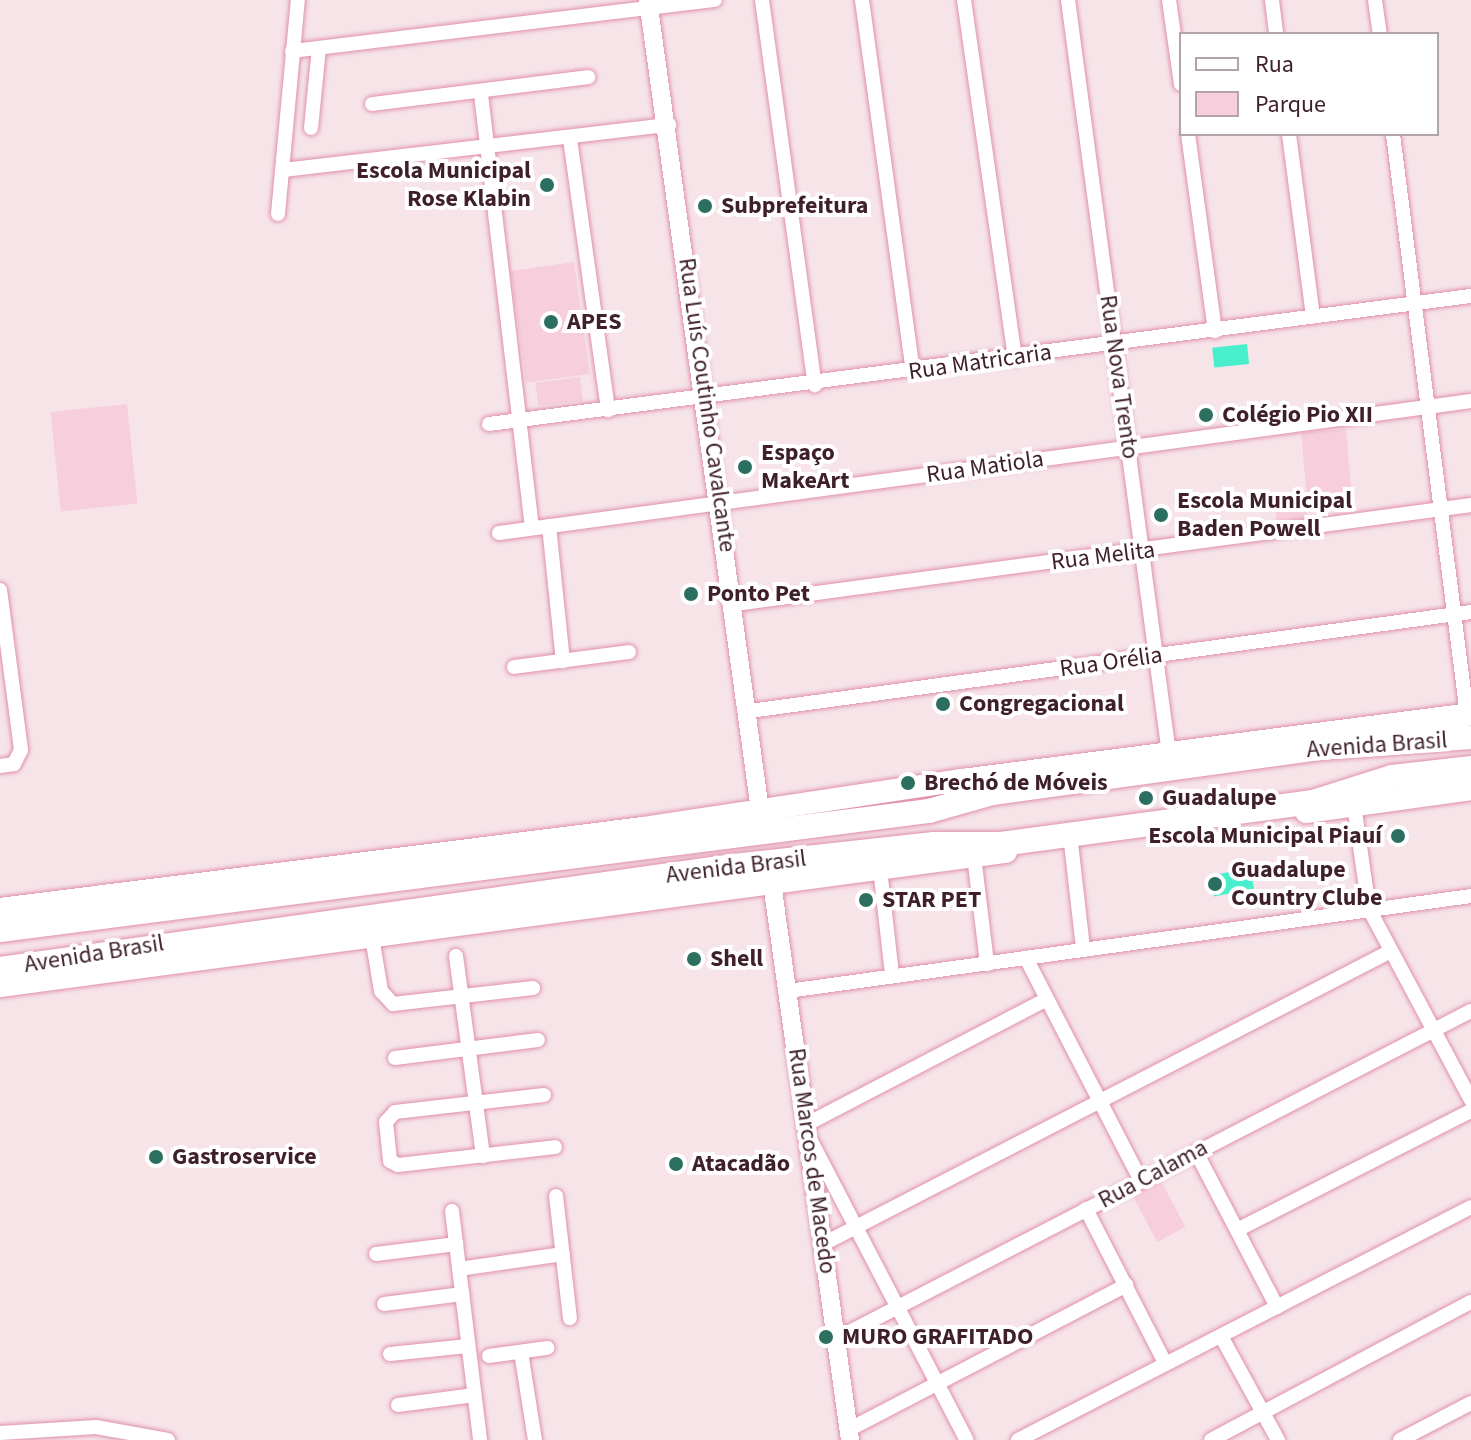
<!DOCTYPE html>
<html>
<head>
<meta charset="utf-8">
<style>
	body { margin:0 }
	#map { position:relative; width:1471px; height:1440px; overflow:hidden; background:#f6e4e9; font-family:"Source Sans 3",sans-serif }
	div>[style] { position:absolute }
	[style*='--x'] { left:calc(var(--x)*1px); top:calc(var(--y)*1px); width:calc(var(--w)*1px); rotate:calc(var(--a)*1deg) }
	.green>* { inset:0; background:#f7cfdc; transform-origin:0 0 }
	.water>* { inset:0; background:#49eecd; transform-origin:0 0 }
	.roads { filter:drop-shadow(0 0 2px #e090ad) drop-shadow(0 0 2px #e090ad) }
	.street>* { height:14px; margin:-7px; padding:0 7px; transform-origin:7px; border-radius:7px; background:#fff }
	.secondary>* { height:18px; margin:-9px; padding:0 9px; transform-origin:9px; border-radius:9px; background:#fff }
	.primary>* { height:22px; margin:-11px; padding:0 11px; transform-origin:11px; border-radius:11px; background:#fff }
	.highway>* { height:24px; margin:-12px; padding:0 12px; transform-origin:12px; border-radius:12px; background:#fff }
	.dots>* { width:22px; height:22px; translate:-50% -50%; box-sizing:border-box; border:4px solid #fff; border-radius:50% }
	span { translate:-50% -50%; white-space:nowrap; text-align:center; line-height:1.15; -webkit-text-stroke:8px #fff; paint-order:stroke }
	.poi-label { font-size:24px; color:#3e1f2b; font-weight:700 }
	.right { translate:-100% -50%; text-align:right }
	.left { translate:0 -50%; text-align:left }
	.street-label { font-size:24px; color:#3e1f2b }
	.legend { position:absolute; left:1179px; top:32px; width:260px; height:104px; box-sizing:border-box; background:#fff; border:2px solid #b2a5aa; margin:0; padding:10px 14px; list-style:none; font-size:24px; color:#3e1f2b }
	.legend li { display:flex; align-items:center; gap:16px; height:40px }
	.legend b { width:40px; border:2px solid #b2a5aa }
</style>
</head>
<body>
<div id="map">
	<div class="green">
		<div style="left:574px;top:262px;width:113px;height:64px;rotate:82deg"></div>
		<div style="left:580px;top:377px;width:24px;height:45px;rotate:83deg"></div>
		<div style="left:127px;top:404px;width:100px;height:77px;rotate:84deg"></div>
		<div style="left:1346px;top:429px;width:80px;height:45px;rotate:85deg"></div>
		<div style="left:1305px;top:494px;width:25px;height:31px;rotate:85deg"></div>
		<div style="left:1161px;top:1181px;width:52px;height:32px;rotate:62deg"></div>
	</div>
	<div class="water">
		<div style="left:1247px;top:344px;width:20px;height:35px;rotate:84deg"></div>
		<div style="left:1250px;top:868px;width:21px;height:41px;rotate:79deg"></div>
	</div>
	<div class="roads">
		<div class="street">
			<div style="--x:762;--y:0;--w:389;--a:82.2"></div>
			<div style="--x:862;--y:0;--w:374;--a:82.2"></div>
			<div style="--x:964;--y:0;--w:362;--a:81.9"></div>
			<div style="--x:1068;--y:0;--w:761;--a:82.37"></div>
			<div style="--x:1169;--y:0;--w:85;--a:81.9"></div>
			<div style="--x:1272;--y:0;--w:34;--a:83"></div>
			<div style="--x:1375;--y:0;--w:34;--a:82"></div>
			<div style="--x:292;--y:51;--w:426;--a:-6.9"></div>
			<div style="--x:481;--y:94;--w:437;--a:83.3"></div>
			<div style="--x:372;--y:104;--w:218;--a:-7.1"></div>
			<div style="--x:311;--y:128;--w:80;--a:-84.3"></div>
			<div style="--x:1188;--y:134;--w:199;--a:82.2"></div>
			<div style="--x:1289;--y:134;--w:184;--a:82.5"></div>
			<div style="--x:1393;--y:134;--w:586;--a:82.74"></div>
			<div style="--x:570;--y:139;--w:274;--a:82"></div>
			<div style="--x:284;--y:170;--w:388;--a:-6.7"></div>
			<div style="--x:278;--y:214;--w:215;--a:-84.7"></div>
			<div style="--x:489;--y:424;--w:990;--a:-7.43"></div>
			<div style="--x:549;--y:526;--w:136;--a:84.1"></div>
			<div style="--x:499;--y:533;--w:981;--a:-7.73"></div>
			<div style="--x:0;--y:590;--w:161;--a:82.5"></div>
			<div style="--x:21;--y:750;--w:16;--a:117"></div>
			<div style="--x:14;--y:764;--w:14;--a:172"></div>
			<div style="--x:735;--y:604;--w:743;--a:-7.66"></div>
			<div style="--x:514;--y:667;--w:116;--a:-7.4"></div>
			<div style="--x:750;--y:711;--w:728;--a:-7.82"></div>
			<div style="--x:1354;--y:805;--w:105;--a:81.8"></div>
			<div style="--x:1369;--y:909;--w:217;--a:61.9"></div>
			<div style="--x:1071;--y:843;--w:106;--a:83.5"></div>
			<div style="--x:974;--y:856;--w:109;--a:83.1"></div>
			<div style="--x:880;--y:869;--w:107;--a:83.5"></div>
			<div style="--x:372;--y:937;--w:55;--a:80.5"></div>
			<div style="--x:381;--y:991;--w:18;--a:47"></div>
			<div style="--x:393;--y:1004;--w:141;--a:-6.5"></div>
			<div style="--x:456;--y:956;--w:202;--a:82.3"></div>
			<div style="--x:1026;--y:958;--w:249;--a:62.7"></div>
			<div style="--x:788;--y:991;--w:690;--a:-7.92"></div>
			<div style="--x:395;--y:1058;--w:144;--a:-7.2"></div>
			<div style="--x:544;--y:1095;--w:150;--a:173.5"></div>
			<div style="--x:395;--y:1112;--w:13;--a:132"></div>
			<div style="--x:386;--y:1122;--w:39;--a:84"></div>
			<div style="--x:390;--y:1161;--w:9;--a:27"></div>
			<div style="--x:398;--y:1165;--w:158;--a:-6.5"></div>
			<div style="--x:807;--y:1124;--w:268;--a:-27.5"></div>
			<div style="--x:810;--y:1139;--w:339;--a:62.5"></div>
			<div style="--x:1196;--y:1152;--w:175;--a:62.4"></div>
			<div style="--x:556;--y:1196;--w:123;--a:83.5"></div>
			<div style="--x:1086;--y:1209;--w:173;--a:62.8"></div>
			<div style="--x:452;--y:1211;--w:231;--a:83"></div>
			<div style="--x:1239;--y:1229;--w:260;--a:-27"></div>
			<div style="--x:823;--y:1244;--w:639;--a:-27.29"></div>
			<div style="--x:376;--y:1254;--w:81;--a:-7.1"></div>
			<div style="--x:459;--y:1269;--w:105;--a:-8.2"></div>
			<div style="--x:384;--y:1304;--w:79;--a:-7.3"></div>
			<div style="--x:1221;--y:1336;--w:119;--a:61.3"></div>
			<div style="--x:836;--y:1339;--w:715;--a:-27.32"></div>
			<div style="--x:521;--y:1352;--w:89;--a:81"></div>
			<div style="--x:390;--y:1354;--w:78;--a:-5.9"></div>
			<div style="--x:489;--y:1356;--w:59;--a:-7.9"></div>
			<div style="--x:398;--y:1405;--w:77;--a:-7.5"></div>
			<div style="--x:848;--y:1430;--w:314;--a:-27.5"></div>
			<div style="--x:0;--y:1433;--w:96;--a:-3.6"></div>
			<div style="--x:96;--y:1427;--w:73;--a:10.2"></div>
			<div style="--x:1018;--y:1440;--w:509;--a:-27.22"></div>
			<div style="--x:1211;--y:1440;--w:294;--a:-28"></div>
			<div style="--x:1400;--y:1440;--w:80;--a:-27.5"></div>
		</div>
		<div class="secondary">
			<div style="--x:648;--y:0;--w:818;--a:82.13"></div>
			<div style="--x:772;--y:883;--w:562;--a:82.03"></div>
		</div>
		<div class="primary">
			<div style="--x:1306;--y:812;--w:167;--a:-7.9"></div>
			<div style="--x:0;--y:909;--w:648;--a:-7.18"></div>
			<div style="--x:643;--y:828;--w:323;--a:-8.6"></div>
			<div style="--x:962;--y:780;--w:513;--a:-7.39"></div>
			<div style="--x:0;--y:986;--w:1015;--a:-7.59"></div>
		</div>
		<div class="highway">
			<div style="--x:0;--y:930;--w:937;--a:-7.3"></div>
			<div style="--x:929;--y:811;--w:66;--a:-15.9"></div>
			<div style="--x:992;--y:793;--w:330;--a:-7.8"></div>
			<div style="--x:1319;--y:748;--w:152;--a:-4.1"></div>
			<div style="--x:0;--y:969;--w:741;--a:-7.99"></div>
			<div style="--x:734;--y:866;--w:201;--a:-6.3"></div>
			<div style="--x:934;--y:844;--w:67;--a:0"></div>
			<div style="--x:1001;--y:844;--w:315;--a:-7.7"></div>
			<div style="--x:1313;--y:802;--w:83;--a:-17.6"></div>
			<div style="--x:1392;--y:777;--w:80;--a:-6.5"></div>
		</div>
	</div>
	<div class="dots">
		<div style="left:547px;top:185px;background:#2c6f60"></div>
		<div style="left:705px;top:206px;background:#2c6f60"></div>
		<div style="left:551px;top:322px;background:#2c6f60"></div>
		<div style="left:1206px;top:415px;background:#2c6f60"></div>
		<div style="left:745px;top:467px;background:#2c6f60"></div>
		<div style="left:1161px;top:515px;background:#2c6f60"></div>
		<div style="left:691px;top:594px;background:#2c6f60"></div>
		<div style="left:943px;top:704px;background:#2c6f60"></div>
		<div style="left:908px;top:783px;background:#2c6f60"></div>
		<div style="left:1146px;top:798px;background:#2c6f60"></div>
		<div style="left:1398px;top:836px;background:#2c6f60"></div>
		<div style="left:1215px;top:884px;background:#2c6f60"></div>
		<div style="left:866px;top:900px;background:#2c6f60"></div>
		<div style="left:694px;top:959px;background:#2c6f60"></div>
		<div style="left:156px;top:1157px;background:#2c6f60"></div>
		<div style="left:676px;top:1164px;background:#2c6f60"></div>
		<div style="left:826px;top:1337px;background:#2c6f60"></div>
	</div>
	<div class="poi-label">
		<span class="right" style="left:531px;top:185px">Escola Municipal<br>Rose Klabin</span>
		<span class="left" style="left:721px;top:206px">Subprefeitura</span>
		<span class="left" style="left:567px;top:322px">APES</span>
		<span class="left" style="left:1222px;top:415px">Colégio Pio XII</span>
		<span class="left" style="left:761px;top:467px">Espaço<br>MakeArt</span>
		<span class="left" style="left:1177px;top:515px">Escola Municipal<br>Baden Powell</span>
		<span class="left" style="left:707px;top:594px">Ponto Pet</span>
		<span class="left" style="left:959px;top:704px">Congregacional</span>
		<span class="left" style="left:924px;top:783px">Brechó de Móveis</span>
		<span class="left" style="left:1162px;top:798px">Guadalupe</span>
		<span class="right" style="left:1382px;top:836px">Escola Municipal Piauí</span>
		<span class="left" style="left:1231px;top:884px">Guadalupe<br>Country Clube</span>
		<span class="left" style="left:882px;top:900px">STAR PET</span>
		<span class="left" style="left:710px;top:959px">Shell</span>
		<span class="left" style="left:172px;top:1157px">Gastroservice</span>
		<span class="left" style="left:692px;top:1164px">Atacadão</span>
		<span class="left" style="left:842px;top:1337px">MURO GRAFITADO</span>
	</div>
	<div class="street-label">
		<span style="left:980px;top:362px;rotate:-8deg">Rua Matricaria</span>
		<span style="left:1119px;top:377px;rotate:82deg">Rua Nova Trento</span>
		<span style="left:707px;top:405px;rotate:82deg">Rua Luís Coutinho Cavalcante</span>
		<span style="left:985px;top:467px;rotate:-8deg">Rua Matiola</span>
		<span style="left:1103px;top:556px;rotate:-7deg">Rua Melita</span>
		<span style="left:1111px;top:662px;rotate:-8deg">Rua Orélia</span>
		<span style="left:1377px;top:745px;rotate:-4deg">Avenida Brasil</span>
		<span style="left:736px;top:867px;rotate:-7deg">Avenida Brasil</span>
		<span style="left:94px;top:954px;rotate:-9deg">Avenida Brasil</span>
		<span style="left:812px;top:1161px;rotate:82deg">Rua Marcos de Macedo</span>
		<span style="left:1153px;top:1174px;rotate:-28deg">Rua Calama</span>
	</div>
	<ul class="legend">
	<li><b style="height:10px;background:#fff"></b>Rua</li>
	<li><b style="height:22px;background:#f7cfdc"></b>Parque</li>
	</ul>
</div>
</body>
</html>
